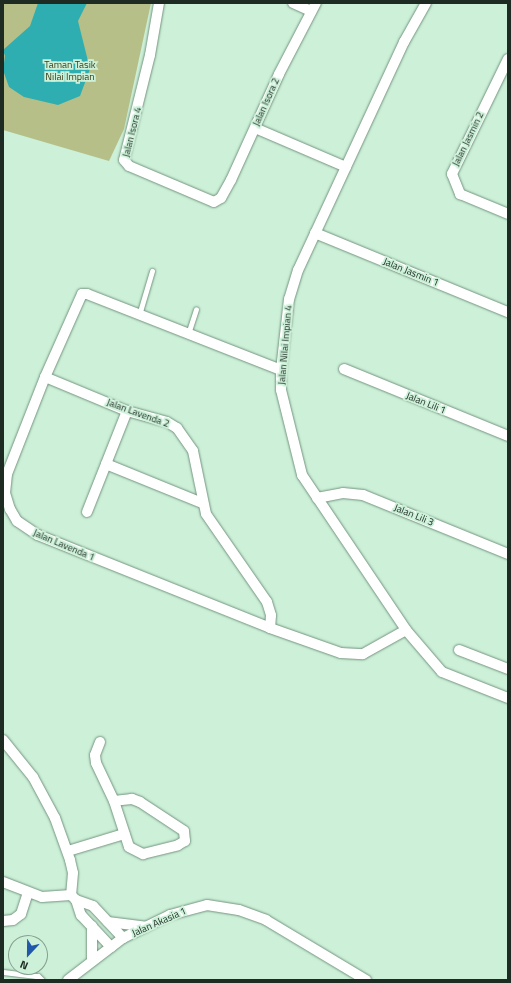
<!DOCTYPE html>
<html>
<head>
<meta charset="utf-8">
<style>
	body { margin:0 }
	#map { position:relative; width:511px; height:983px; overflow:hidden; background:#ccf0d8; font-family:"Titillium Web",sans-serif }
	div>[style] { position:absolute }
	[style*='--x'] { left:calc(var(--x)*1px); top:calc(var(--y)*1px); width:calc(var(--w)*1px); rotate:calc(var(--a)*1deg) }
	.green>* { inset:0; background:#b6bf88 }
	.water>* { inset:0; background:#2eaeb1 }
	.roads { filter:drop-shadow(0 0 1px #74947f) drop-shadow(0 0 1px #74947f) }
	.lane>* { height:5px; margin:-2.5px; padding:0 2.5px; transform-origin:2.5px; border-radius:2.5px; background:#fff }
	.street>* { height:10px; margin:-5px; padding:0 5px; transform-origin:5px; border-radius:5px; background:#fff }
	span { translate:-50% -50%; white-space:nowrap; text-align:center; line-height:1.15; -webkit-text-stroke:3.5px #ccf0d8; paint-order:stroke }
	.park-label { font-size:10px; color:#383d19 }
	.street-label { font-size:10px; color:#1e2b23 }
	.frame { position:absolute; inset:0; border:4px solid #1e2b23; pointer-events:none }
	.north { position:absolute; left:8px; top:935px; width:40px; height:40px; box-sizing:border-box; background:#ccf0d8; border:1px solid #86a190; border-radius:50%; rotate:202deg; font-size:11px; font-weight:700; line-height:16px; text-align:center; color:#1e2b23 }
	.north::after { content:''; display:block; margin:auto; width:14px; height:18px; background:#2059aa; clip-path:polygon(50% 0,100% 100%,50% 72%,0 100%) }
</style>
</head>
<body>
<div id="map">
	<div class="green">
		<div style="clip-path:polygon(3px 3px,151px 3px,124px 129px,109px 161px,3px 130px)"></div>
	</div>
	<div class="water">
		<div style="clip-path:polygon(38px 3px,87px 3px,78px 21px,90px 69px,80px 96px,58px 105px,24px 97px,9px 87px,3px 70px,5px 56px,3px 50px,30px 26px)"></div>
	</div>
	<div class="roads">
		<div class="lane">
			<div style="--x:139;--y:315;--w:46;--a:-73.5"></div>
			<div style="--x:188;--y:334;--w:26;--a:-72"></div>
			<div style="--x:3;--y:972;--w:35;--a:7"></div>
			<div style="--x:38;--y:976;--w:6;--a:45"></div>
		</div>
		<div class="street">
			<div style="--x:159;--y:3;--w:53;--a:99.8"></div>
			<div style="--x:150;--y:55;--w:108;--a:103.9"></div>
			<div style="--x:124;--y:160;--w:8;--a:50"></div>
			<div style="--x:129;--y:166;--w:92;--a:23"></div>
			<div style="--x:214;--y:202;--w:8;--a:-30"></div>
			<div style="--x:221;--y:198;--w:21;--a:-61"></div>
			<div style="--x:231;--y:180;--w:116;--a:-65.6"></div>
			<div style="--x:279;--y:74;--w:80;--a:-62.5"></div>
			<div style="--x:293;--y:3;--w:20;--a:24"></div>
			<div style="--x:426;--y:3;--w:45;--a:119.4"></div>
			<div style="--x:404;--y:42;--w:251;--a:114.9"></div>
			<div style="--x:298;--y:270;--w:30;--a:107"></div>
			<div style="--x:289;--y:299;--w:71;--a:96.4"></div>
			<div style="--x:281;--y:370;--w:20;--a:90"></div>
			<div style="--x:281;--y:390;--w:88;--a:76.1"></div>
			<div style="--x:302;--y:475;--w:187;--a:56.1"></div>
			<div style="--x:406;--y:630;--w:55;--a:49.4"></div>
			<div style="--x:442;--y:672;--w:71;--a:21.5"></div>
			<div style="--x:508;--y:59;--w:128;--a:116"></div>
			<div style="--x:452;--y:174;--w:22;--a:68"></div>
			<div style="--x:460;--y:194;--w:52;--a:22.6"></div>
			<div style="--x:255;--y:128;--w:99;--a:23.2"></div>
			<div style="--x:315;--y:233;--w:209;--a:22.3"></div>
			<div style="--x:344;--y:369;--w:177;--a:22.2"></div>
			<div style="--x:281;--y:370;--w:208;--a:-158.6"></div>
			<div style="--x:87;--y:294;--w:5;--a:180"></div>
			<div style="--x:82;--y:294;--w:91;--a:114"></div>
			<div style="--x:45;--y:377;--w:104;--a:111.4"></div>
			<div style="--x:7;--y:474;--w:19;--a:96"></div>
			<div style="--x:5;--y:493;--w:17;--a:73"></div>
			<div style="--x:10;--y:509;--w:14;--a:60"></div>
			<div style="--x:17;--y:521;--w:25;--a:34"></div>
			<div style="--x:38;--y:535;--w:250;--a:21.8"></div>
			<div style="--x:270;--y:628;--w:75;--a:19.4"></div>
			<div style="--x:341;--y:653;--w:22;--a:3"></div>
			<div style="--x:363;--y:654;--w:49;--a:-29.2"></div>
			<div style="--x:45;--y:377;--w:89;--a:22.5"></div>
			<div style="--x:127;--y:411;--w:41;--a:15.4"></div>
			<div style="--x:167;--y:422;--w:12;--a:31"></div>
			<div style="--x:177;--y:428;--w:28;--a:55"></div>
			<div style="--x:193;--y:451;--w:64;--a:78.3"></div>
			<div style="--x:206;--y:514;--w:107;--a:55.3"></div>
			<div style="--x:267;--y:602;--w:14;--a:73"></div>
			<div style="--x:271;--y:615;--w:13;--a:94"></div>
			<div style="--x:106;--y:464;--w:104;--a:22.1"></div>
			<div style="--x:317;--y:498;--w:26;--a:-11"></div>
			<div style="--x:343;--y:493;--w:20;--a:6"></div>
			<div style="--x:363;--y:495;--w:157;--a:22.1"></div>
			<div style="--x:87;--y:512;--w:109;--a:-68.4"></div>
			<div style="--x:459;--y:650;--w:53;--a:21.2"></div>
			<div style="--x:3;--y:740;--w:48;--a:51"></div>
			<div style="--x:33;--y:777;--w:47;--a:61.8"></div>
			<div style="--x:55;--y:818;--w:45;--a:70.3"></div>
			<div style="--x:70;--y:860;--w:13;--a:77"></div>
			<div style="--x:73;--y:873;--w:22;--a:95"></div>
			<div style="--x:100;--y:742;--w:14;--a:111"></div>
			<div style="--x:95;--y:755;--w:8;--a:83"></div>
			<div style="--x:96;--y:763;--w:42;--a:64.7"></div>
			<div style="--x:114;--y:801;--w:48;--a:71.9"></div>
			<div style="--x:129;--y:847;--w:16;--a:27"></div>
			<div style="--x:143;--y:854;--w:36;--a:-14"></div>
			<div style="--x:178;--y:845;--w:8;--a:-30"></div>
			<div style="--x:185;--y:841;--w:10;--a:-96"></div>
			<div style="--x:184;--y:831;--w:53;--a:-146.6"></div>
			<div style="--x:140;--y:802;--w:9;--a:-159"></div>
			<div style="--x:132;--y:799;--w:18;--a:174"></div>
			<div style="--x:68;--y:851;--w:59;--a:-16.9"></div>
			<div style="--x:3;--y:882;--w:42;--a:21"></div>
			<div style="--x:42;--y:897;--w:29;--a:-4"></div>
			<div style="--x:71;--y:895;--w:7;--a:45"></div>
			<div style="--x:76;--y:900;--w:18;--a:19"></div>
			<div style="--x:93;--y:906;--w:44;--a:46.8"></div>
			<div style="--x:76;--y:900;--w:16;--a:72"></div>
			<div style="--x:81;--y:915;--w:44;--a:46.8"></div>
			<div style="--x:3;--y:921;--w:10;--a:-6"></div>
			<div style="--x:13;--y:920;--w:10;--a:-37"></div>
			<div style="--x:21;--y:914;--w:22;--a:-72"></div>
			<div style="--x:108;--y:922;--w:38;--a:7"></div>
			<div style="--x:92;--y:961;--w:35;--a:-90"></div>
			<div style="--x:68;--y:980;--w:69;--a:-37.4"></div>
			<div style="--x:123;--y:938;--w:52;--a:-26.1"></div>
			<div style="--x:170;--y:915;--w:38;--a:-15"></div>
			<div style="--x:207;--y:905;--w:32;--a:9"></div>
			<div style="--x:239;--y:910;--w:29;--a:20"></div>
			<div style="--x:266;--y:920;--w:117;--a:31"></div>
		</div>
	</div>
	<div class="park-label">
		<span style="left:70px;top:70px">Taman Tasik<br>Nilai Impian</span>
	</div>
	<div class="street-label">
		<span style="left:266px;top:102px;rotate:-66deg">Jalan Isora 2</span>
		<span style="left:132px;top:132px;rotate:-76deg">Jalan Isora 4</span>
		<span style="left:468px;top:139px;rotate:-64deg">Jalan Jasmin 2</span>
		<span style="left:411px;top:272px;rotate:22deg">Jalan Jasmin 1</span>
		<span style="left:285px;top:345px;rotate:-85deg">Jalan Nilai Impian 4</span>
		<span style="left:426px;top:403px;rotate:22deg">Jalan Lili 1</span>
		<span style="left:138px;top:413px;rotate:20deg">Jalan Lavenda 2</span>
		<span style="left:414px;top:515px;rotate:22deg">Jalan Lili 3</span>
		<span style="left:64px;top:545px;rotate:23deg">Jalan Lavenda 1</span>
		<span style="left:159px;top:922px;rotate:-24deg">Jalan Akasia 1</span>
	</div>
	<div class="frame"></div>
	<div class="north">N</div>
</div>
</body>
</html>
